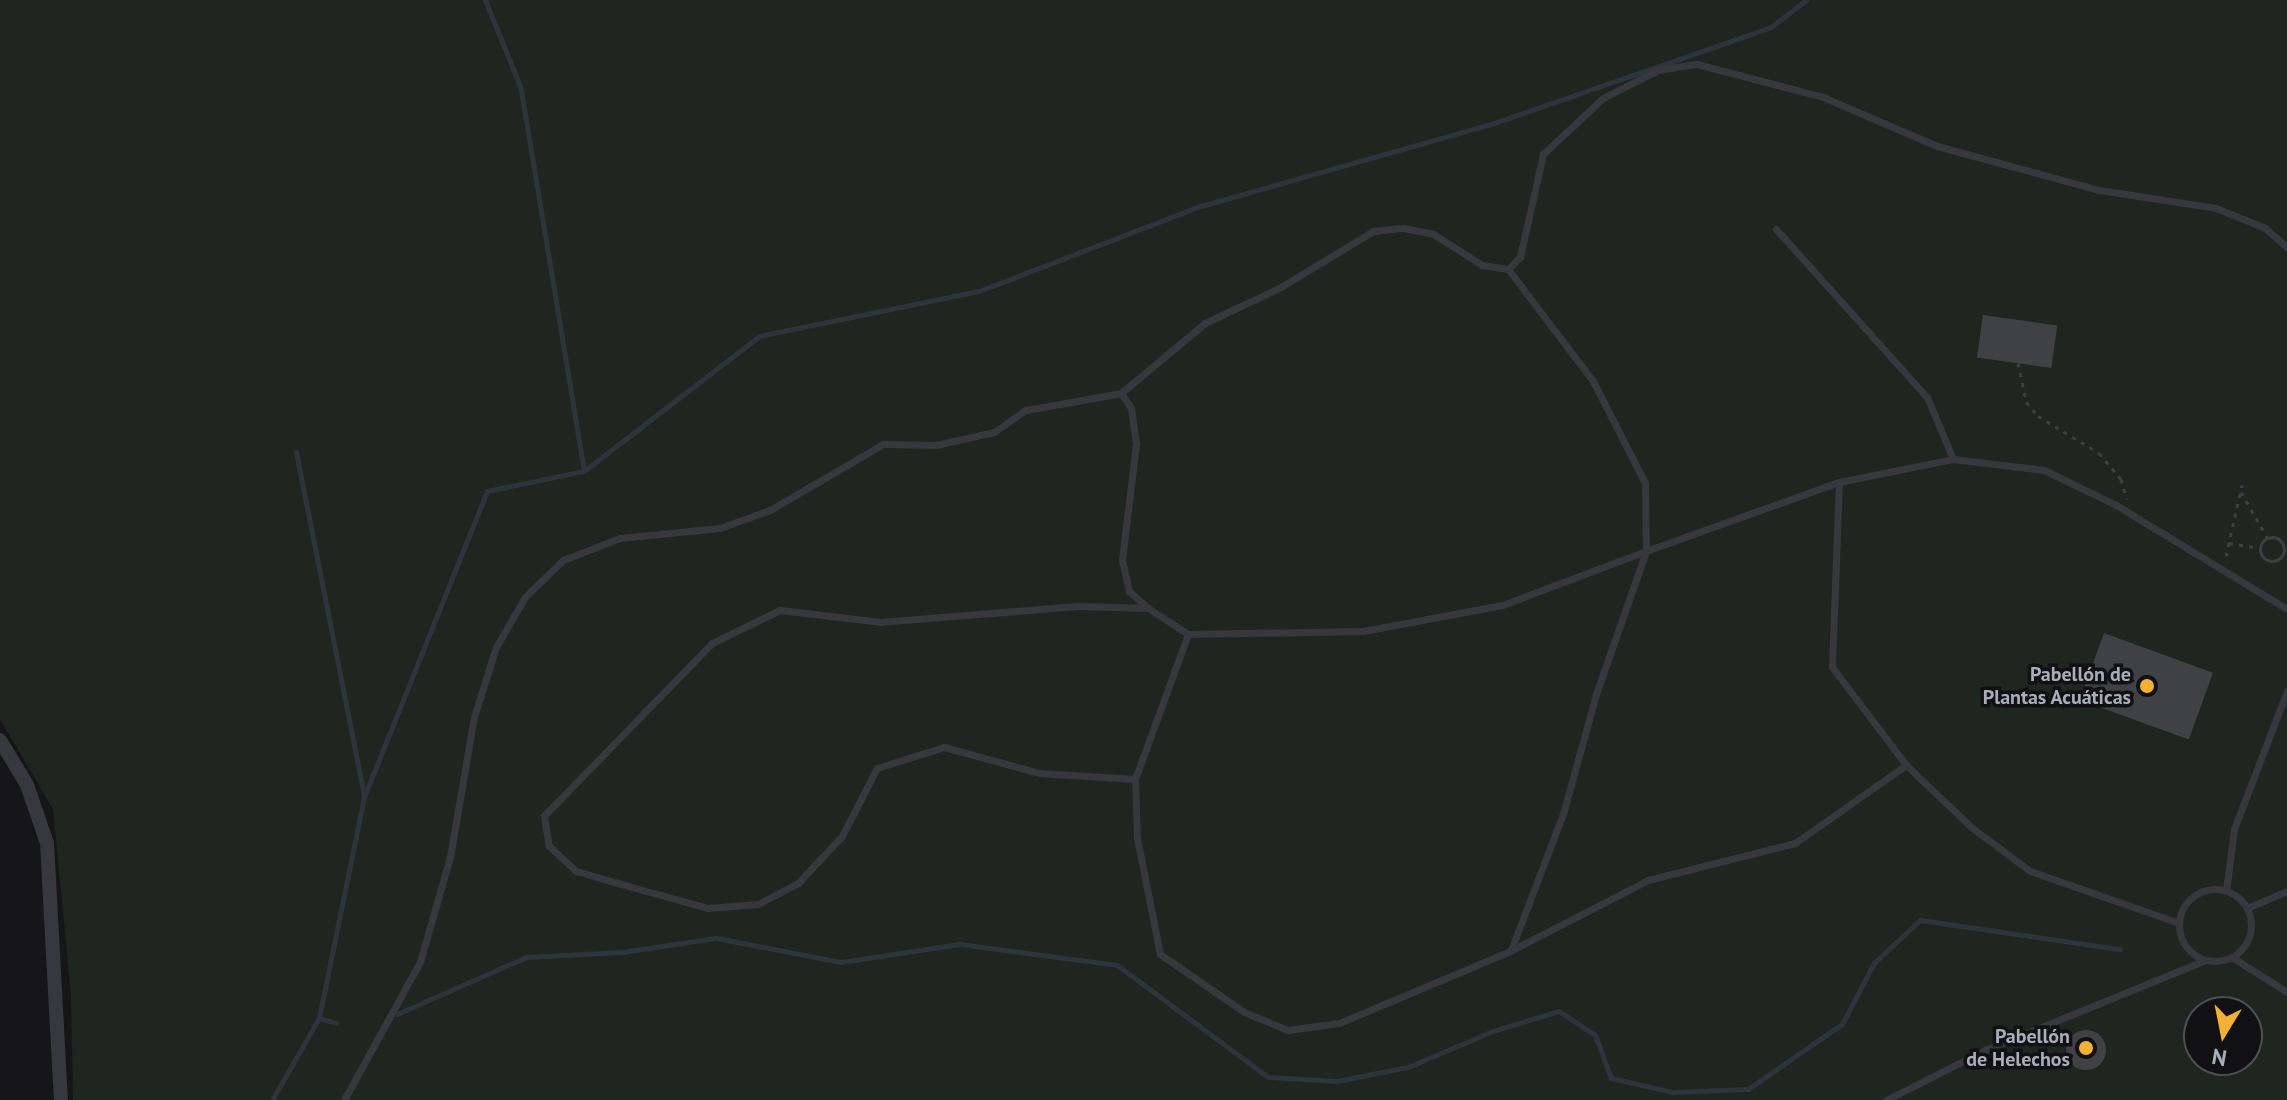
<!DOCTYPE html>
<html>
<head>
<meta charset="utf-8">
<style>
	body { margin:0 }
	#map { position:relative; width:2287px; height:1100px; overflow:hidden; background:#161618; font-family:"PT Sans",sans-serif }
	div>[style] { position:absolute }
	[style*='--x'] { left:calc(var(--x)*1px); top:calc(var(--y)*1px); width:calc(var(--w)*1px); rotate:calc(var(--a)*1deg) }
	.green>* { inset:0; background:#1e261f }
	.stream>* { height:5px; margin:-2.5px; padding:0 2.5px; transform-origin:2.5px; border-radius:2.5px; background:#2c353c }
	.building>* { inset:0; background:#404145; transform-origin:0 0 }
	.round { border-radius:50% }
	.path>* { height:3px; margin-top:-1.5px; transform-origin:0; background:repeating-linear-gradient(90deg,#3d3f44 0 4px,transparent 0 10px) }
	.path>.ring { margin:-1.5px; padding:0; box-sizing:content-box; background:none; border:3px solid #3d3f44; border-radius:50% }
	.lane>* { height:7px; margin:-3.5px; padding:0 3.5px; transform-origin:3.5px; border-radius:3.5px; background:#37383d }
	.lane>.ring { margin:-3.5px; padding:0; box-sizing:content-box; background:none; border:7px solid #37383d; border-radius:50% }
	.street>* { height:14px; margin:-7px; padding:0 7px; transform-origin:7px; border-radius:7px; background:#37383d }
	.dots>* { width:22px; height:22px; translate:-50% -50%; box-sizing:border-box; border:4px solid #111113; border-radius:50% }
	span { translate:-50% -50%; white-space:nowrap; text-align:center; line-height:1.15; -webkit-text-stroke:7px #111113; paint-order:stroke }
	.poi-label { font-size:20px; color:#a8adb8; font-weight:700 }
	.right { translate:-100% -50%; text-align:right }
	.north { position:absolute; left:2183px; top:996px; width:80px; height:80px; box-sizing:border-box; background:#111113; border:2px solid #4d4f55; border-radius:50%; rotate:190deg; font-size:22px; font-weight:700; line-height:32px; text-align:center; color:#a8adb8 }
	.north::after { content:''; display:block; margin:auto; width:28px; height:36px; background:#f2b134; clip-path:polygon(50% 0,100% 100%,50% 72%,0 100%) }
</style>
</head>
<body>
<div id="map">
	<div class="green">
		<div style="clip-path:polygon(evenodd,0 0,2287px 0,2287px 1100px,73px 1100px,71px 995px,53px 809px,0 719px,0 0,2199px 1012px,2247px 1012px,2247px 1060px,2199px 1060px,2199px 1012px)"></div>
	</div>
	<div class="stream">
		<div style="--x:296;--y:452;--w:351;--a:78.8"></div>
		<div style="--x:584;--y:471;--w:221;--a:-37.6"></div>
		<div style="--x:759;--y:336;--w:225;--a:-11.6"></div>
		<div style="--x:979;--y:291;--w:238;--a:-21"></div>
		<div style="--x:1201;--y:206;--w:308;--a:-15.8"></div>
		<div style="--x:1497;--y:122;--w:290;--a:-19.1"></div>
		<div style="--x:1771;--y:27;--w:44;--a:-37.6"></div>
		<div style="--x:397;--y:1014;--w:141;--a:-23.8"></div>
		<div style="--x:526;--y:957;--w:96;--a:-3"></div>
		<div style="--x:622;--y:952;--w:95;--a:-8.5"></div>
		<div style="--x:716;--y:938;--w:127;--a:10.9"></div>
		<div style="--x:841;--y:962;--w:120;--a:-8.6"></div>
		<div style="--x:960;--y:944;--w:158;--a:7.6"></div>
		<div style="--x:1117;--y:965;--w:188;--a:36.6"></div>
		<div style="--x:1268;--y:1077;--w:69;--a:3.3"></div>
		<div style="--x:1337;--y:1081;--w:72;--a:-11.2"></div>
		<div style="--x:1408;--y:1067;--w:92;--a:-23"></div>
		<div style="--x:1493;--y:1031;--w:69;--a:-16.9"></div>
		<div style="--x:1559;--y:1011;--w:43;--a:33.7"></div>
		<div style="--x:1595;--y:1035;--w:46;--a:69.6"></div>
		<div style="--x:1611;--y:1078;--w:64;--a:12.7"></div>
		<div style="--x:1673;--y:1092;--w:75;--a:-2.3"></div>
		<div style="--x:1748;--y:1089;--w:114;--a:-34.7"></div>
		<div style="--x:1842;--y:1024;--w:69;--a:-62.3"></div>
		<div style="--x:1874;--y:963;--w:63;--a:-43.1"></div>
		<div style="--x:1920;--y:920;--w:202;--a:8.3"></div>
		<div style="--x:319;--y:1018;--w:18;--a:16"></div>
		<div style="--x:272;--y:1100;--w:95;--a:-60.2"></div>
		<div style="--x:319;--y:1018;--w:226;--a:-78.5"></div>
		<div style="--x:364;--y:797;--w:330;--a:-68.1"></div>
		<div style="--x:487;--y:491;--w:99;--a:-11.7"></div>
		<div style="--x:584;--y:471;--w:390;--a:-99.4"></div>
		<div style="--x:520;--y:86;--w:93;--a:-112.1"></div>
	</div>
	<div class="building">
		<div style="left:1983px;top:315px;width:75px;height:43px;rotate:8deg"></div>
		<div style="left:2104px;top:633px;width:116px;height:71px;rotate:20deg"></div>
		<div class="round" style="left:2066px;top:1030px;width:40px;height:40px"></div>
	</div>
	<div class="path">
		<div style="--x:2018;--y:363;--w:40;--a:78"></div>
		<div style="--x:2026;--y:402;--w:18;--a:49"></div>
		<div style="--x:2038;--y:416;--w:71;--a:31.2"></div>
		<div style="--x:2099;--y:453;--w:34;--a:50"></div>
		<div style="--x:2121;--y:479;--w:21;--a:73"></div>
		<div style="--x:2241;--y:492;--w:52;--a:60"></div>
		<div class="ring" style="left:2260px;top:537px;width:21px;height:21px"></div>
		<div style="--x:2229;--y:543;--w:30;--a:9"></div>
		<div style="--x:2226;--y:556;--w:73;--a:-77.3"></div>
	</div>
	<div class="lane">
		<div style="--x:1776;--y:229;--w:226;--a:48.1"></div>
		<div style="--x:1927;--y:397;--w:67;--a:67.2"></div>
		<div style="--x:1508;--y:269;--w:17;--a:-45"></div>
		<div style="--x:1520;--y:257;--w:106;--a:-77.4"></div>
		<div style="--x:1543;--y:154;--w:82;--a:-43"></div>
		<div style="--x:1603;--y:98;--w:62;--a:-27"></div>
		<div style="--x:1658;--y:70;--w:39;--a:-9"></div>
		<div style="--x:1697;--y:64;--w:130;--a:14.7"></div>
		<div style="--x:1823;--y:97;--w:124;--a:23.3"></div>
		<div style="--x:1937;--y:146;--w:168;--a:15.2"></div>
		<div style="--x:2099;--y:190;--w:118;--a:8.7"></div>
		<div style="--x:2216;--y:208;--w:53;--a:22.2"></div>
		<div style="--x:2265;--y:228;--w:29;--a:41"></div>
		<div style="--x:1121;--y:393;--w:18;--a:56"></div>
		<div style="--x:1131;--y:408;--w:36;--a:82"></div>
		<div style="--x:1136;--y:444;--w:117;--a:96.9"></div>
		<div style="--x:1122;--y:560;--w:32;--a:77"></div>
		<div style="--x:1129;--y:591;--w:25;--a:42"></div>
		<div style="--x:1839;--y:482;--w:185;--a:92.2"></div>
		<div style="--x:1832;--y:667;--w:123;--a:52.9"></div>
		<div style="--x:1906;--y:765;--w:90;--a:43.6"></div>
		<div style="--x:1971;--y:827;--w:74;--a:36.7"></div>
		<div style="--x:2030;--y:871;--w:158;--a:19.2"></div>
		<div style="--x:1646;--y:551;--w:154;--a:159.4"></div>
		<div style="--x:1502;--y:605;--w:141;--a:169.4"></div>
		<div style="--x:1363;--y:631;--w:175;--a:179"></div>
		<div style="--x:1188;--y:634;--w:48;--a:-147"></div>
		<div style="--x:1148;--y:608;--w:70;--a:-178.4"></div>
		<div style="--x:1078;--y:606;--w:198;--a:175.4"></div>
		<div style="--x:881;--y:622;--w:102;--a:-173.2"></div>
		<div style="--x:780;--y:610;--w:76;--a:154.1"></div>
		<div style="--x:712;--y:643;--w:241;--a:134.2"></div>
		<div style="--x:544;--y:816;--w:30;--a:81"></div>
		<div style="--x:549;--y:846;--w:37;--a:43"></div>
		<div style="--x:576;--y:871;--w:54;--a:16.1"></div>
		<div style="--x:628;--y:886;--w:83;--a:15.4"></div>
		<div style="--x:708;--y:908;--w:50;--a:-4.6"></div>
		<div style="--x:758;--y:904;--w:45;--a:-27.7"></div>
		<div style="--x:798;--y:883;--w:64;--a:-46.9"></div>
		<div style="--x:842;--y:836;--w:76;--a:-62.8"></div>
		<div style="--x:877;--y:768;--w:70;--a:-17.4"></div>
		<div style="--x:944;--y:747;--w:98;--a:15.3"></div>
		<div style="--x:1039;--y:773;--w:96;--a:3.6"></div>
		<div style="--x:1135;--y:779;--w:59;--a:88.1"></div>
		<div style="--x:1137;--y:838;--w:118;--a:78.8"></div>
		<div style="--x:1160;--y:954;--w:102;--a:34.6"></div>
		<div style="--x:1244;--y:1012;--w:48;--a:22.2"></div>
		<div style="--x:1288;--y:1030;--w:51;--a:-7.8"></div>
		<div style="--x:1339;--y:1023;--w:186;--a:-22.8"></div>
		<div style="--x:1510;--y:951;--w:155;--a:-27.2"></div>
		<div style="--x:1648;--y:880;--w:152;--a:-14.1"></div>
		<div style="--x:1795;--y:843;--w:136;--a:-35.1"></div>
		<div style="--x:1135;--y:779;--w:154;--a:-69.9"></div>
		<div class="ring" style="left:2179px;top:889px;width:65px;height:65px"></div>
		<div style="--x:2226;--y:891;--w:63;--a:-82.6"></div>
		<div style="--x:2234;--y:829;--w:148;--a:-69"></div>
		<div style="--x:2247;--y:908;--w:43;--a:-23"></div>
		<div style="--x:1511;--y:950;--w:146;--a:-69.1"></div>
		<div style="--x:1563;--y:814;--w:124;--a:-74.6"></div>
		<div style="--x:1596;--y:694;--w:151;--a:-70.7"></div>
		<div style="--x:2232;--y:957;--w:65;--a:32.5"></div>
		<div style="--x:344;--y:1100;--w:158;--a:-61.2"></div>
		<div style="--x:420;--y:962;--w:109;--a:-74.1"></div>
		<div style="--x:450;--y:857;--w:142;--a:-80.3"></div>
		<div style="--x:474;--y:717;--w:73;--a:-72.6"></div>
		<div style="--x:496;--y:647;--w:58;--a:-59.9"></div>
		<div style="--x:525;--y:597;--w:53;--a:-44.2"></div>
		<div style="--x:563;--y:560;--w:61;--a:-21.1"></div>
		<div style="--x:620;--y:538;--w:100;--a:-5.7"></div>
		<div style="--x:720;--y:528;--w:53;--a:-19.8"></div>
		<div style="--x:770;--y:510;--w:131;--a:-30.3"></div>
		<div style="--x:883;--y:444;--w:53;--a:1.1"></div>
		<div style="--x:936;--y:445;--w:59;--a:-12.6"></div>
		<div style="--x:994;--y:432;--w:39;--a:-35"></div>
		<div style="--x:1026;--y:410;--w:97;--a:-10.1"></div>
		<div style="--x:1121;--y:393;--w:109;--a:-39.8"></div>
		<div style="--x:1205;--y:323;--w:84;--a:-25.3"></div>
		<div style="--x:1281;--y:287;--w:108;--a:-31.3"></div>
		<div style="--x:1373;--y:231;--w:30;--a:-6"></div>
		<div style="--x:1403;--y:228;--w:31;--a:11"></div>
		<div style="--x:1433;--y:234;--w:58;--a:32.3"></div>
		<div style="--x:1482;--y:265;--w:26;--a:9"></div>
		<div style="--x:1508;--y:269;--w:141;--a:52.8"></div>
		<div style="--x:1593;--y:381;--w:114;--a:63"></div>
		<div style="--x:1645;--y:483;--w:68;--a:89.2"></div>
		<div style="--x:1646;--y:551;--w:205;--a:-19.7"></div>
		<div style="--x:1839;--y:482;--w:116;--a:-11.4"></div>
		<div style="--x:1953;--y:459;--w:92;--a:6.9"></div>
		<div style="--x:2044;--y:470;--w:80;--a:25.9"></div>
		<div style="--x:2116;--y:505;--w:200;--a:31.3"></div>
		<div style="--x:1886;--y:1100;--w:111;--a:-26.8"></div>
		<div style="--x:1985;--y:1050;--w:239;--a:-22.2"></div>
	</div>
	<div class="street">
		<div style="--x:0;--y:740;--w:52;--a:59"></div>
		<div style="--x:27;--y:785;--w:61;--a:71"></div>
		<div style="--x:47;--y:843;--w:257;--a:86.9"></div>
	</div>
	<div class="dots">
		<div style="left:2147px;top:686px;background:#f2b134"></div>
		<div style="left:2086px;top:1048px;background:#f2b134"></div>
	</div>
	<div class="poi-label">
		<span class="right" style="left:2131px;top:686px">Pabellón de<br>Plantas Acuáticas</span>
		<span class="right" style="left:2070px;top:1048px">Pabellón<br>de Helechos</span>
	</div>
	<div class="north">N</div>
</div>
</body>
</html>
